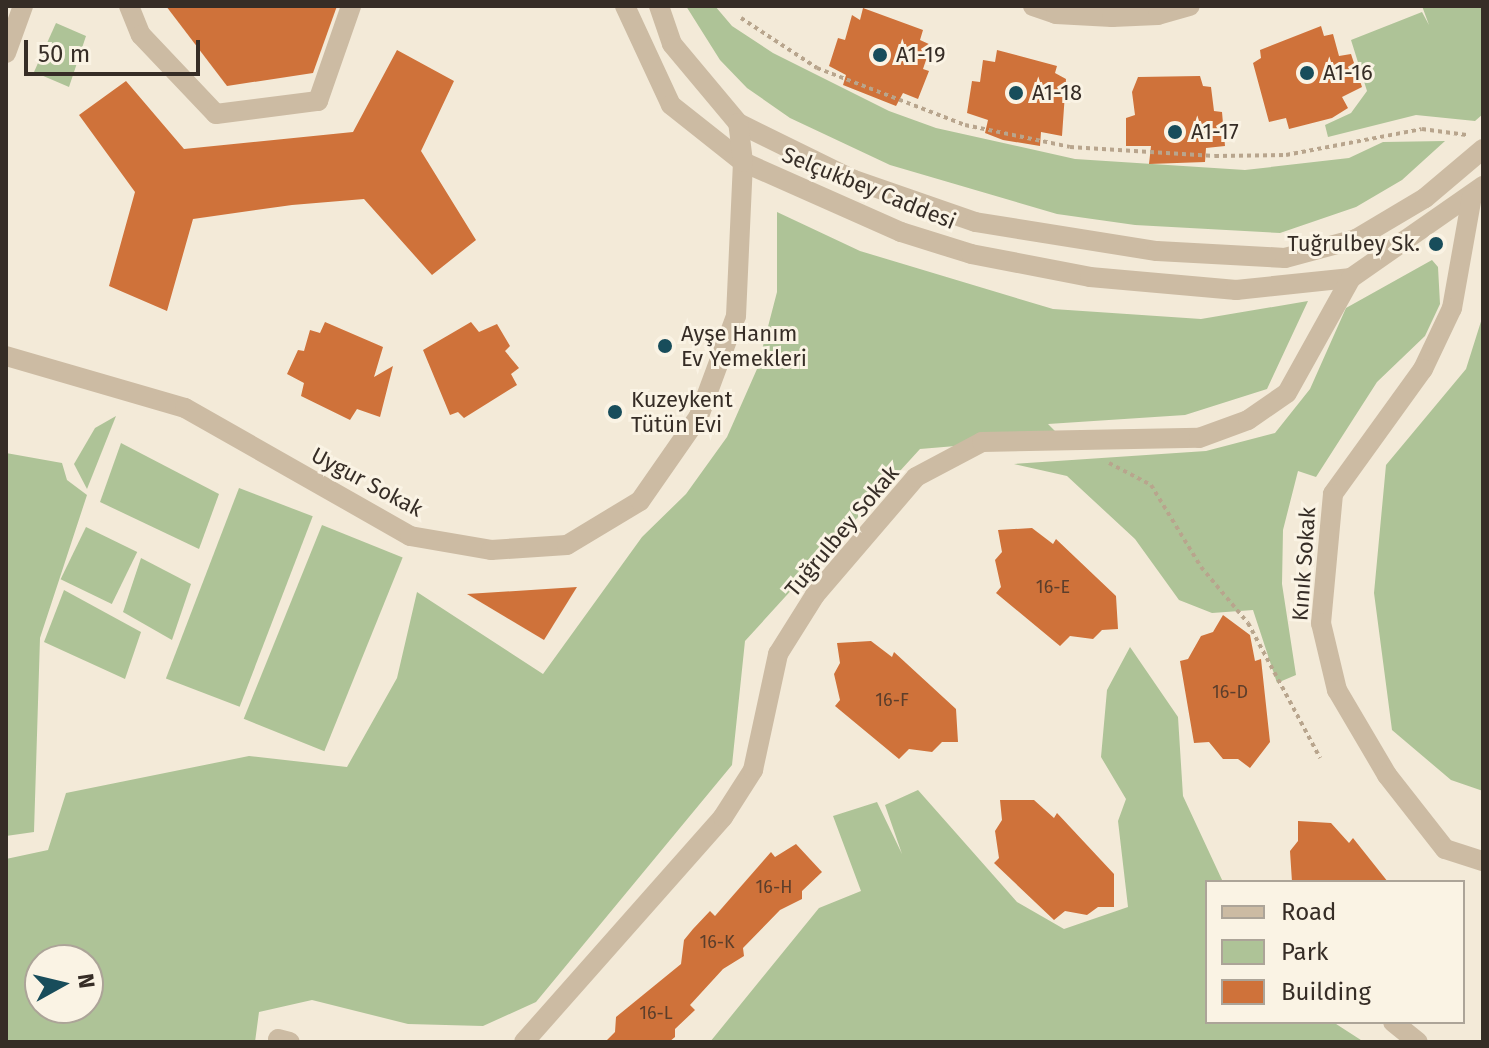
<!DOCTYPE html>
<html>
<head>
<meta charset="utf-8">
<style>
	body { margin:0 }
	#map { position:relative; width:1489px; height:1048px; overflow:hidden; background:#f3ead8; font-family:"Fira Sans",sans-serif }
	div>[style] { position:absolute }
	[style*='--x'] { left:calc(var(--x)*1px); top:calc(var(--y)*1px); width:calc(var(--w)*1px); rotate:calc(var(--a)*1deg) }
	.green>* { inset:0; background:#aec397; transform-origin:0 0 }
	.building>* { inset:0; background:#cf723a }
	.path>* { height:4px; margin-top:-2px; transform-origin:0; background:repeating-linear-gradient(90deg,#b8a58d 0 4px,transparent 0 8px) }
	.minor>* { height:20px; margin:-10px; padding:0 10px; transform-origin:10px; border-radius:10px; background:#ccbba3 }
	.dots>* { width:22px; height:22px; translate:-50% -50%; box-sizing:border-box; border:4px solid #faf3e4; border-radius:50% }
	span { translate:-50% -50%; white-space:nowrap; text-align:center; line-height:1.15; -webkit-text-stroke:6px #faf3e4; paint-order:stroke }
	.number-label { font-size:18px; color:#5c3e2b }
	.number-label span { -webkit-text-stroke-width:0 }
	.poi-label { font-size:22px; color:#362d26 }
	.left { translate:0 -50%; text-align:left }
	.right { translate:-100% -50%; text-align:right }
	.street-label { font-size:22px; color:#362d26 }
	.frame { position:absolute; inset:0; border:8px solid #362d26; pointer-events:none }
	.legend { position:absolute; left:1205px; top:880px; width:260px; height:144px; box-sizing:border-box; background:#faf3e4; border:2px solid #aca498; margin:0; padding:10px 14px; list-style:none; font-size:24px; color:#362d26 }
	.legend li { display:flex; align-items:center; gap:16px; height:40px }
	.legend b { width:40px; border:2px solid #aca498 }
	.north { position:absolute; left:24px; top:944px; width:80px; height:80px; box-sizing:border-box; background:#faf3e4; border:2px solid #aca498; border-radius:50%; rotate:82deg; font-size:22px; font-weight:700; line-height:32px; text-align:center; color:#362d26 }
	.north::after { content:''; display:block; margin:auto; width:28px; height:36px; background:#184d5b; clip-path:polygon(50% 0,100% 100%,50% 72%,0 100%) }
	.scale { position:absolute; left:24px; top:40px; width:176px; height:36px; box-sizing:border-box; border:4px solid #362d26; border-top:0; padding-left:10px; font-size:24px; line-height:28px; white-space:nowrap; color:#362d26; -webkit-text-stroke:6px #faf3e4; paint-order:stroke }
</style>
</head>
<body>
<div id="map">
	<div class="green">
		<div style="clip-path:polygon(686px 6px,715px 6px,732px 26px,773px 53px,889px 111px,936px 128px,1075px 159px,1245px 170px,1349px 158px,1383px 142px,1445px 141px,1402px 180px,1356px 207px,1280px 233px,1135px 225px,1057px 214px,890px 165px,790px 118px,747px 88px,720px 60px)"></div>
		<div style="clip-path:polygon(1422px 6px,1483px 6px,1483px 114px,1475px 121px,1416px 115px,1328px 137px,1325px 125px,1351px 113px,1367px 91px,1351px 40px,1422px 12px,1429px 25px)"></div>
		<div style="clip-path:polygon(56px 23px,86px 36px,69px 87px,34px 72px)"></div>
		<div style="clip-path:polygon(evenodd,777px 212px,860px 251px,1053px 309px,1201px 319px,1308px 301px,1267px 389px,1185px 415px,1048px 424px,1061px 437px,920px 449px,745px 641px,732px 765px,536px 1002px,483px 1026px,408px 1024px,312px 1000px,259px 1012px,255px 1042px,6px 1042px,6px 859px,48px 850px,66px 793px,249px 756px,347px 767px,397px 678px,417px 592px,543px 674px,642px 537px,686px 494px,727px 437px,757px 369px,777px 292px,777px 212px,40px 960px,88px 960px,88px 1008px,40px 1008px,40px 960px)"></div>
		<div style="clip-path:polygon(1432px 260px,1438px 267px,1440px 304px,1425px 336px,1377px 382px,1316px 477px,1298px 471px,1283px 530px,1282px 584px,1296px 675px,1277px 683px,1253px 610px,1212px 613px,1179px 600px,1135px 539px,1067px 476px,1014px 464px,1206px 451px,1275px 433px,1310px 389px,1346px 308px)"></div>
		<div style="clip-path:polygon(1483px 315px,1483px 791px,1451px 780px,1392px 730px,1374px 593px,1386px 465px,1466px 369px)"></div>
		<div style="clip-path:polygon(116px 416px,87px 489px,74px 464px,95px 428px)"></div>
		<div style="clip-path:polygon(121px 443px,219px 494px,199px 549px,100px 502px)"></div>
		<div style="clip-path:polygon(6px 453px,62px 463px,67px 480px,87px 495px,40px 638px,34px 832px,6px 836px)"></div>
		<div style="left:239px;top:488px;width:79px;height:204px;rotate:21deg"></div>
		<div style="left:322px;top:525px;width:87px;height:209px;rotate:22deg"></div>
		<div style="left:86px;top:527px;width:57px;height:58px;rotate:26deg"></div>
		<div style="clip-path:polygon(141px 558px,191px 584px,172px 640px,123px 612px)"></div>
		<div style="clip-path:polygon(64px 590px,141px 632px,125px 679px,44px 642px)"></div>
		<div style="clip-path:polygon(1130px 647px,1178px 717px,1183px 796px,1223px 882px,1207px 882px,1207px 1022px,1333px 1022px,1364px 1042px,710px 1042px,819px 908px,861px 891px,833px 816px,877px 802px,902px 854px,885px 805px,918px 790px,1017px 902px,1064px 929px,1128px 907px,1118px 821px,1126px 799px,1101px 757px,1107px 690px)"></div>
	</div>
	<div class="building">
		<div style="clip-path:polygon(166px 6px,337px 6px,313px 73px,227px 86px)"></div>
		<div style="clip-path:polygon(863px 8px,923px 30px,920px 40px,931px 45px,923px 69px,929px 71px,918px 99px,903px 93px,896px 106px,843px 85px,846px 75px,829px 66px,838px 38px,845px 40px,852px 15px,860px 20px)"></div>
		<div style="clip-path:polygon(1321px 26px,1324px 36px,1333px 34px,1339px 56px,1351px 54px,1362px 87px,1342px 97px,1348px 108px,1332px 118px,1289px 129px,1286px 118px,1269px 122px,1253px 63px,1261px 58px,1260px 50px)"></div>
		<div style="clip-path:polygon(397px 50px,454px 81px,421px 151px,476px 240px,432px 275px,364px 199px,292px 205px,193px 219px,167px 311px,109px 286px,135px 192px,79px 115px,126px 81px,184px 149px,353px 132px)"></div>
		<div style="clip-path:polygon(997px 50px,1057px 66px,1055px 73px,1066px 79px,1062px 136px,1041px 132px,1040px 146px,1003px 140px,985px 133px,988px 120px,967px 113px,972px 81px,980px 82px,983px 60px,995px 62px)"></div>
		<div style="clip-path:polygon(1200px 76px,1203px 86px,1211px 87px,1214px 111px,1222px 112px,1225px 146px,1206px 148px,1205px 162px,1149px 164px,1151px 146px,1126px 146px,1126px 118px,1135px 115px,1132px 92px,1138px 77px)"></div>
		<div style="clip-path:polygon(325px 322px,383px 347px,374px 377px,393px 366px,380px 417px,357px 409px,350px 420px,301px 396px,304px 383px,287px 374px,298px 350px,304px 351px,310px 330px,320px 333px)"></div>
		<div style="clip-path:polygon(471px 322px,479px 332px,497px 324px,510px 346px,505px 351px,519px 368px,511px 374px,517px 385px,464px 418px,458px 412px,450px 415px,423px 350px)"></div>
		<div style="clip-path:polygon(1032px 528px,1053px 544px,1056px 539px,1116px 596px,1118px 629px,1102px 630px,1093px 639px,1070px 636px,1060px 646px,996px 593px,1001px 587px,995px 560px,1002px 552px,998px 530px)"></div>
		<div style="clip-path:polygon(577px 587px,544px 640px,467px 594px)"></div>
		<div style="clip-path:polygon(1223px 615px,1250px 635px,1255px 661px,1261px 659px,1270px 742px,1250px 768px,1238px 759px,1223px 759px,1209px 742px,1194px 743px,1180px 661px,1188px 659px,1201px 636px,1213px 632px)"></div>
		<div style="clip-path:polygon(871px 641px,892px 657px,894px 652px,956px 709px,958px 742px,942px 742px,932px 752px,909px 749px,899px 759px,835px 706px,840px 700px,834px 674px,840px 663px,837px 643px)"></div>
		<div style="clip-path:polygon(1000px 800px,1034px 800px,1054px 818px,1057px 813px,1114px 874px,1114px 907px,1098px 907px,1087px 915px,1065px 911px,1054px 920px,994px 863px,999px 858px,995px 831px,1002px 820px)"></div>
		<div style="clip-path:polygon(1298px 821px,1331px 823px,1349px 843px,1353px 838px,1388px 882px,1292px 882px,1290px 851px,1298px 841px)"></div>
		<div style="clip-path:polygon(796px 844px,822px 872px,802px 891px,802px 899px,780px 910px,743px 948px,744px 956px,723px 969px,690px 1005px,695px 1010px,675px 1029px,675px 1037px,669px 1042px,605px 1042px,615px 1032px,616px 1017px,681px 964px,684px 940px,693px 929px,710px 911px,715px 916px,771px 852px,775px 857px)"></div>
	</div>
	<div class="path">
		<div style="--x:741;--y:18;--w:91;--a:33.3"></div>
		<div style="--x:817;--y:68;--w:159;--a:21.1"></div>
		<div style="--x:965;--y:125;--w:107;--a:11.8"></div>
		<div style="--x:1070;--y:147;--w:145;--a:3.6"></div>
		<div style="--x:1215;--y:156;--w:71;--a:-0.8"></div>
		<div style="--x:1286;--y:155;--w:138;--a:-10.8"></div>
		<div style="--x:1422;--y:129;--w:45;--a:7.6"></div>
		<div style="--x:1109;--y:463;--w:47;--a:27.6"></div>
		<div style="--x:1151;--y:485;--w:96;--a:58.6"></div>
		<div style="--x:1201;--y:567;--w:73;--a:50"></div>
		<div style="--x:1248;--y:623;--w:153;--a:61.9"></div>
	</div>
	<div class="minor">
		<div style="--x:129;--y:6;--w:31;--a:68"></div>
		<div style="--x:141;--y:35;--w:109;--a:46.5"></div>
		<div style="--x:216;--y:114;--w:103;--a:-7.3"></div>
		<div style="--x:318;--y:101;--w:101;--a:-70.8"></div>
		<div style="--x:625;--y:6;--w:109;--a:65.1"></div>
		<div style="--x:671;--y:105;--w:92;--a:38.4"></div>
		<div style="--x:743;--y:162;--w:173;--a:23.9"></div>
		<div style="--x:901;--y:232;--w:73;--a:17.4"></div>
		<div style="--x:971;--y:254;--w:121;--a:10.9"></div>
		<div style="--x:1090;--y:277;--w:147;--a:5.1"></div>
		<div style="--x:1236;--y:290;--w:116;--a:-6"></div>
		<div style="--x:1351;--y:278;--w:161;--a:-34.9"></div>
		<div style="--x:659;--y:6;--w:40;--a:71.1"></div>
		<div style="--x:672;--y:44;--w:103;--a:50.1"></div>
		<div style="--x:738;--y:123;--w:129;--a:26.2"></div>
		<div style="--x:854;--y:180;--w:128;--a:19.1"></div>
		<div style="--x:975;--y:222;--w:184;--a:9.1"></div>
		<div style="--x:1157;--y:251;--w:128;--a:3.1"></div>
		<div style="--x:1285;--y:258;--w:73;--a:-15"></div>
		<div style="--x:1356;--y:239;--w:80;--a:-30.7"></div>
		<div style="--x:1425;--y:198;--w:76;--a:-40.2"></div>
		<div style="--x:1033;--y:6;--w:24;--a:19"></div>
		<div style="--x:1056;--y:14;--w:56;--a:3.1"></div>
		<div style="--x:1112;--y:17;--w:46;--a:-2.5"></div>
		<div style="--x:1158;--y:15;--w:33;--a:-16"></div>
		<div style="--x:6;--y:53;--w:50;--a:-70.1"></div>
		<div style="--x:1472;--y:196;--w:114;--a:100.1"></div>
		<div style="--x:1452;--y:308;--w:68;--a:115.4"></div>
		<div style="--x:1423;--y:369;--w:154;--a:125.8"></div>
		<div style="--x:1333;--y:494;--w:130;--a:95.3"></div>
		<div style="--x:1321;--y:623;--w:69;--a:76.6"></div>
		<div style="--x:1337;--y:690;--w:99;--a:59.5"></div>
		<div style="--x:1387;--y:775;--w:94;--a:51.9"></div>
		<div style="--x:1445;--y:849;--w:40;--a:18"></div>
		<div style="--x:6;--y:356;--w:186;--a:16.2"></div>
		<div style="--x:185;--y:408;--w:259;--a:29.6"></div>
		<div style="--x:410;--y:536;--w:82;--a:9.8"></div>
		<div style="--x:491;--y:550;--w:76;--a:-3.8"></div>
		<div style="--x:567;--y:545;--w:85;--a:-31.1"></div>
		<div style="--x:640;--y:501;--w:103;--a:-55.2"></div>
		<div style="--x:699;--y:416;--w:107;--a:-69.7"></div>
		<div style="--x:736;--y:316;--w:154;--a:-87.4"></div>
		<div style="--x:743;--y:162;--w:39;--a:-97"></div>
		<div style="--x:1393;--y:1022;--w:32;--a:39"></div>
		<div style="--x:278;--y:1039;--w:12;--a:14"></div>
		<div style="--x:524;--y:1042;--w:300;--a:-48.5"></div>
		<div style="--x:723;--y:817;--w:56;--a:-57.4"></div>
		<div style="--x:753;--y:770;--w:119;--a:-77.8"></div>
		<div style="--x:778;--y:654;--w:70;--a:-57.9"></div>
		<div style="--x:815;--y:595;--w:155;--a:-49.4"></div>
		<div style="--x:916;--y:477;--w:75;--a:-27.9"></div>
		<div style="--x:982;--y:442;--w:217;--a:-1.1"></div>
		<div style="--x:1199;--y:438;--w:52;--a:-20.2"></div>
		<div style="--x:1248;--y:420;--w:47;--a:-34.7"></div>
		<div style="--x:1287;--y:393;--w:132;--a:-60.9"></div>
	</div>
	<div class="dots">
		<div style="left:880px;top:55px;background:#184d5b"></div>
		<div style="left:1307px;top:73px;background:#184d5b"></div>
		<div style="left:1016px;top:93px;background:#184d5b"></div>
		<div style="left:1175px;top:132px;background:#184d5b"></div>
		<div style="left:1436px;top:244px;background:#184d5b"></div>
		<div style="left:665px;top:346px;background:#184d5b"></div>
		<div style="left:615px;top:412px;background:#184d5b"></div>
	</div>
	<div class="number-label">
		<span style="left:1053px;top:587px">16-E</span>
		<span style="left:1230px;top:692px">16-D</span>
		<span style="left:892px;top:700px">16-F</span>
		<span style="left:774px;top:887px">16-H</span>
		<span style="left:717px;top:942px">16-K</span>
		<span style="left:656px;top:1013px">16-L</span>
	</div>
	<div class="poi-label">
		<span class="left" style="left:896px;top:55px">A1-19</span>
		<span class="left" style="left:1323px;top:73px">A1-16</span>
		<span class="left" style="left:1032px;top:93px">A1-18</span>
		<span class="left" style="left:1191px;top:132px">A1-17</span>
		<span class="right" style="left:1420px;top:244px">Tuğrulbey Sk.</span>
		<span class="left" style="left:681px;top:346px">Ayşe Hanım<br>Ev Yemekleri</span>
		<span class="left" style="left:631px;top:412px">Kuzeykent<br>Tütün Evi</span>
	</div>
	<div class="street-label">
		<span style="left:869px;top:188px;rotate:22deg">Selçukbey Caddesi</span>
		<span style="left:367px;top:482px;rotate:28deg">Uygur Sokak</span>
		<span style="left:842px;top:531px;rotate:-50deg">Tuğrulbey Sokak</span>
		<span style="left:1304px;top:564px;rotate:-86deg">Kınık Sokak</span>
	</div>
	<div class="frame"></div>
	<ul class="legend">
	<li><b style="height:10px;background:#ccbba3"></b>Road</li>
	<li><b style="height:22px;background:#aec397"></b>Park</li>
	<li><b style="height:22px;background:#cf723a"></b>Building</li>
	</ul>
	<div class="north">N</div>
	<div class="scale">50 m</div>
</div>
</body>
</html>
